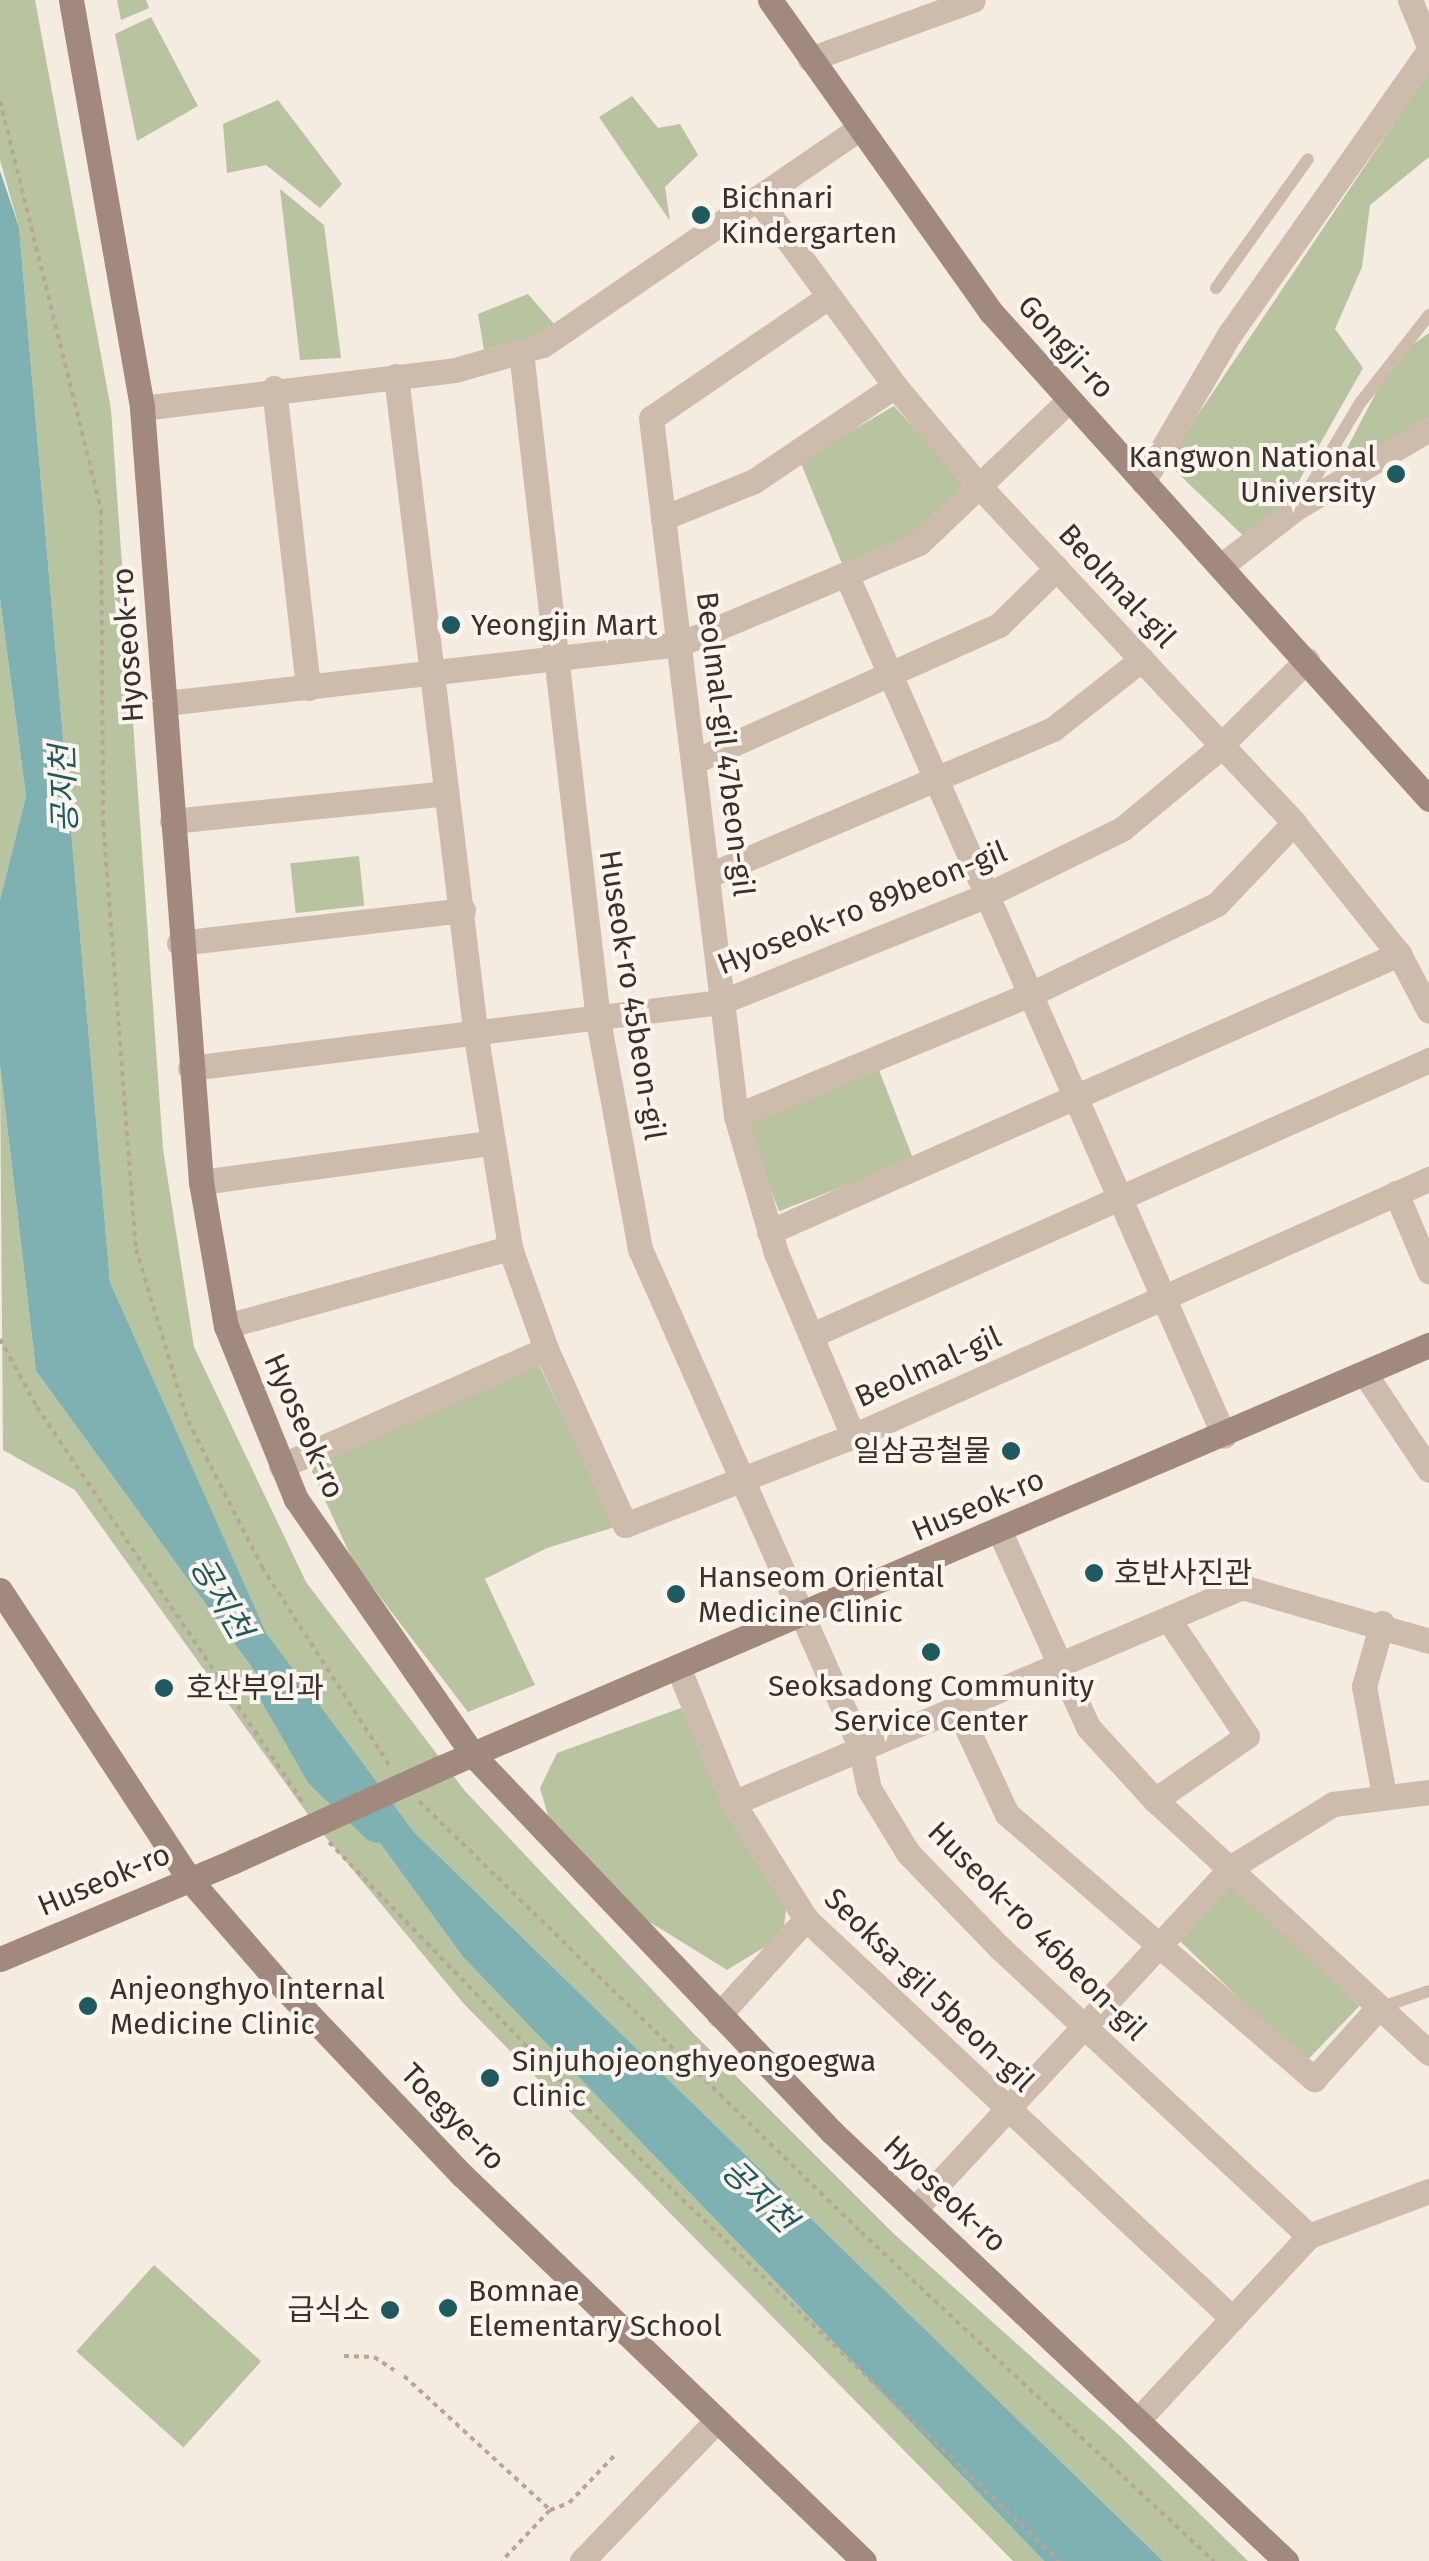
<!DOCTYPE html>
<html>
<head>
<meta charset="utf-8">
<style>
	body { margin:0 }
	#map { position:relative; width:1429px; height:2561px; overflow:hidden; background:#f4ebe1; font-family:"Fira Sans","Noto Sans KR",sans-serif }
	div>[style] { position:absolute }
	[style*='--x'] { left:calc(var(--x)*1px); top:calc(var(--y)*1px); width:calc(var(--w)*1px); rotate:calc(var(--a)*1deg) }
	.green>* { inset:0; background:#b8c4a0; transform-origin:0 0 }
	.water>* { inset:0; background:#7fb0b2 }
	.river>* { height:35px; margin:-17.5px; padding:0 17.5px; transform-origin:17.5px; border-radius:17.5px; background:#7fb0b2 }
	.path>* { height:4px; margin-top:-2px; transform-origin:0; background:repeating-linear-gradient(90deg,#b9a596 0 5px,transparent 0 10px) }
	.lane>* { height:12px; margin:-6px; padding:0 6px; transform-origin:6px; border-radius:6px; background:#cdbbac }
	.street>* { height:25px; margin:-12.5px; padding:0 12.5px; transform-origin:12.5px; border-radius:12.5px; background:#cdbbac }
	.secondary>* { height:25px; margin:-12.5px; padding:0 12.5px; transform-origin:12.5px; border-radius:12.5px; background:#a18a7d }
	.secondary-bridge>* { height:25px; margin:-12.5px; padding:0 12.5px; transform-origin:12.5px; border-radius:12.5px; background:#a18a7d }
	.dots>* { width:28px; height:28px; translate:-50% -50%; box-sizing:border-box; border:5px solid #fbf5ee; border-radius:50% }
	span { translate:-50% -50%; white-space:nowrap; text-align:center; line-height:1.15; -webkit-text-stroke:8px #fbf5ee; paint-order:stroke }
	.poi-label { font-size:30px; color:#3b302b }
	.left { translate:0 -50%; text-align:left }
	.right { translate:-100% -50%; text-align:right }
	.street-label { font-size:30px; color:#3b302b }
	.water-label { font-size:32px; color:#1f5a5e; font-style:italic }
</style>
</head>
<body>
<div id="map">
	<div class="green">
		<div style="clip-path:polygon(0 0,35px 0,111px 409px,163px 1149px,194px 1347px,306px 1582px,465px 1791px,694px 2034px,894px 2234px,1119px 2435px,1248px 2561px,1163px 2561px,414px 1832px,266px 1634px,110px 1282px,19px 227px,0 160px)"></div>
		<div style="clip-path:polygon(117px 0,146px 0,149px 8px,121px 20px)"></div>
		<div style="clip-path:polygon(151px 17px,198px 106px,137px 141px,115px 34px)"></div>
		<div style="clip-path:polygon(1429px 71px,1429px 157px,1370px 205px,1362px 267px,1335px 329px,1363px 368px,1274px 525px,1253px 545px,1166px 462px)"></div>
		<div style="clip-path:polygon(632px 96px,658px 128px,680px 124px,698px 155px,665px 187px,670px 221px,599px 117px)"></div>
		<div style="clip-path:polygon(278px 100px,342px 184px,320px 208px,266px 165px,227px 173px,223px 124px)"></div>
		<div style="clip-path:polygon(280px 189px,324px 225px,341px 358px,300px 360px)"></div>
		<div style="clip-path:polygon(528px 294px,561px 332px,487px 368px,478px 314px)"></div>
		<div style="clip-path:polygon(1429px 333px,1429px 437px,1317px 506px,1394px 358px)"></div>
		<div style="clip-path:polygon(894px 406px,974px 493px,903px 548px,843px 566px,800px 461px)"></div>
		<div style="clip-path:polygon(0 599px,26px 796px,0 900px)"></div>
		<div style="left:359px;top:856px;width:50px;height:69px;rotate:84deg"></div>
		<div style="clip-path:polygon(0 1065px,36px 1371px,463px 1957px,1044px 2561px,1013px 2561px,464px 2004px,314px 1823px,75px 1490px,3px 1450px)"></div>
		<div style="left:879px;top:1070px;width:96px;height:144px;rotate:69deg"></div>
		<div style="clip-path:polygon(539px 1365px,615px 1527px,547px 1548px,485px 1579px,535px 1685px,468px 1712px,354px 1563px,306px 1459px)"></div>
		<div style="clip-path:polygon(681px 1708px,786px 1909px,783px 1936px,727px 1970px,648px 1921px,550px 1822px,540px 1788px,557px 1753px)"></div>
		<div style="left:1230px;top:1881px;width:180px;height:78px;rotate:44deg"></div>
		<div style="left:154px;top:2265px;width:144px;height:116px;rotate:42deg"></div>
	</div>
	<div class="water">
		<div style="clip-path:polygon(0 171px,19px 227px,110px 1282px,266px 1633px,414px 1832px,1163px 2561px,1044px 2561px,463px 1957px,36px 1371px,0 1065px,0 900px,26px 796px,0 599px)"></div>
	</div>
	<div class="river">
		<div style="--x:276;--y:1692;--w:92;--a:60.1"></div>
		<div style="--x:322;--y:1772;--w:76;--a:43.9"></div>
	</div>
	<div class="path">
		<div style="--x:0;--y:101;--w:421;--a:76.1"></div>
		<div style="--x:101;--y:510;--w:312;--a:89.6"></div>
		<div style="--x:103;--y:822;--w:428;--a:85.6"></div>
		<div style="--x:136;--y:1249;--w:180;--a:73.2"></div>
		<div style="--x:188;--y:1421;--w:164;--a:63.1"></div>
		<div style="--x:262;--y:1567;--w:237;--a:57.3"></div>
		<div style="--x:0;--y:1339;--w:77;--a:61.4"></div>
		<div style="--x:37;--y:1407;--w:479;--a:56.1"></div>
		<div style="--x:419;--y:1801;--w:617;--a:44.28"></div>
		<div style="--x:861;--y:2232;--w:483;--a:43"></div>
		<div style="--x:329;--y:1842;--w:362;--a:45.9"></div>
		<div style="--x:581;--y:2102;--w:663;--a:43.84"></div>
		<div style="--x:344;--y:2356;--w:30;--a:2"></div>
		<div style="--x:374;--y:2357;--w:24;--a:33"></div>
		<div style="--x:404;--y:2376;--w:198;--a:42.5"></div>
		<div style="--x:550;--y:2510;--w:70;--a:133.3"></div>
		<div style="--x:550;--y:2510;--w:20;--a:-20"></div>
		<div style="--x:569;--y:2503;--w:68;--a:-46.2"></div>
	</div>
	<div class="lane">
		<div style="--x:1216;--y:288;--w:158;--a:-54.5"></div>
		<div style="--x:1303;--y:498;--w:111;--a:-59"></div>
		<div style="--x:1360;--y:403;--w:112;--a:-51.9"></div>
		<div style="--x:1379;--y:2008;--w:53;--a:-18.8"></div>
	</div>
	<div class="street">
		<div style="--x:1410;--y:0;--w:50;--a:67.6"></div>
		<div style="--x:810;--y:59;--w:173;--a:-19.9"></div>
		<div style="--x:760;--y:202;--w:228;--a:53.7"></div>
		<div style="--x:895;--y:386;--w:133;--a:49.9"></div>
		<div style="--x:981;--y:488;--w:458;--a:46.9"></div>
		<div style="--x:1294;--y:823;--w:168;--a:51.3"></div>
		<div style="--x:1399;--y:954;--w:64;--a:62.2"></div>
		<div style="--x:828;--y:297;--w:214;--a:145.6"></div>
		<div style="--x:651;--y:418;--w:703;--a:83.06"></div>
		<div style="--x:736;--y:1116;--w:143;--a:73.7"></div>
		<div style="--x:776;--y:1253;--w:199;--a:67.2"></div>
		<div style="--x:521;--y:352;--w:672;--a:83.42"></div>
		<div style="--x:598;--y:1020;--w:233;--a:79.6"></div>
		<div style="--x:640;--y:1249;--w:544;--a:66.12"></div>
		<div style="--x:860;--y:1746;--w:44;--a:78.2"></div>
		<div style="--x:869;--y:1789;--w:75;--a:58.6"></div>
		<div style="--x:908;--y:1853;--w:131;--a:45.9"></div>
		<div style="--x:999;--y:1947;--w:424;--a:43"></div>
		<div style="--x:396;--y:376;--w:666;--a:83.1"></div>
		<div style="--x:476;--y:1037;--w:214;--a:80.8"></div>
		<div style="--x:510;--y:1248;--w:107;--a:70.4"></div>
		<div style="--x:546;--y:1349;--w:193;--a:65.8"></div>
		<div style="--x:625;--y:1525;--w:245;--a:-21.3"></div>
		<div style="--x:853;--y:1436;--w:631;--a:-24.05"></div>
		<div style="--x:274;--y:388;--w:302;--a:83.5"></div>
		<div style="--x:142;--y:408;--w:315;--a:-6.9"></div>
		<div style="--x:455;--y:370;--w:91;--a:-15.9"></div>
		<div style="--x:543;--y:345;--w:383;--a:-34.4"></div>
		<div style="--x:1143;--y:482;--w:170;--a:-59.7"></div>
		<div style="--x:1229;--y:335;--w:348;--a:-54.9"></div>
		<div style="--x:663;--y:518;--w:98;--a:-22.1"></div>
		<div style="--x:754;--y:481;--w:170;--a:-34"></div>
		<div style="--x:1221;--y:566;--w:95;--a:-37.7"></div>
		<div style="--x:1296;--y:508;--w:155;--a:-30.7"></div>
		<div style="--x:846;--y:574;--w:941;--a:66.32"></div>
		<div style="--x:166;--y:703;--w:517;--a:-6.55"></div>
		<div style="--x:680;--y:644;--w:259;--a:-22.9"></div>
		<div style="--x:919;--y:543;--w:207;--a:-43.6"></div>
		<div style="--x:693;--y:762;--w:335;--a:-24.1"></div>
		<div style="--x:999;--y:625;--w:81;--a:-44.5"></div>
		<div style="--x:172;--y:821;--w:275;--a:-5.8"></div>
		<div style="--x:707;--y:876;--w:376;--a:-23"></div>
		<div style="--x:1053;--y:729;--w:113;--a:-38.2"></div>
		<div style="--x:179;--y:943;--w:286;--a:-6.6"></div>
		<div style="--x:190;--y:1068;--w:535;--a:-7.09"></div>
		<div style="--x:721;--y:1002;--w:284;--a:-21.9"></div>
		<div style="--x:985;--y:896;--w:153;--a:-26.1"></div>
		<div style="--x:1122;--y:829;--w:116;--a:-39.7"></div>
		<div style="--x:1211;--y:755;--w:135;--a:-44.7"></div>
		<div style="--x:736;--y:1116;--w:321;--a:-22.5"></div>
		<div style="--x:1033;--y:993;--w:204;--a:-25.8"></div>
		<div style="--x:1217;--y:904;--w:112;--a:-46.5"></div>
		<div style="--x:201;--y:1182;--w:293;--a:-7.7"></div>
		<div style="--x:1396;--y:1193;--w:85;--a:67.1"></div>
		<div style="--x:769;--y:1232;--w:689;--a:-23.81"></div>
		<div style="--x:226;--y:1326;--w:295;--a:-15.4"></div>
		<div style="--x:812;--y:1335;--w:676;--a:-24.02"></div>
		<div style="--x:1365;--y:1374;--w:115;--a:56.3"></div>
		<div style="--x:281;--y:1466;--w:290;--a:-23.8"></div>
		<div style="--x:1000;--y:1532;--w:214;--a:65.7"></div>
		<div style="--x:1088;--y:1727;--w:99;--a:47.5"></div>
		<div style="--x:1155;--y:1800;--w:373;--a:42.7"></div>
		<div style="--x:1382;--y:1623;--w:66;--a:105.9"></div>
		<div style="--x:1364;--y:1686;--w:111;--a:79.6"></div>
		<div style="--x:678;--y:1667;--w:147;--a:68"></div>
		<div style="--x:733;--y:1803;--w:137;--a:57.8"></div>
		<div style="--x:806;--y:1919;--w:584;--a:43.13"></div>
		<div style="--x:957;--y:1707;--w:118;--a:65"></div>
		<div style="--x:1007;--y:1814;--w:406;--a:40.8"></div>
		<div style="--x:1314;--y:2079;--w:94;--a:-48"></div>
		<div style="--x:1155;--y:1800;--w:112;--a:-34.8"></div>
		<div style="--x:1247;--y:1736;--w:141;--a:-124"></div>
		<div style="--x:733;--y:1803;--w:553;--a:-22.99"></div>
		<div style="--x:1242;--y:1587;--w:195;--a:16.1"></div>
		<div style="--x:719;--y:2015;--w:130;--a:-47.8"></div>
		<div style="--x:914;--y:2210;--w:469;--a:-47.2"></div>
		<div style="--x:1233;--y:1866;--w:118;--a:-31.8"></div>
		<div style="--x:1333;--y:1804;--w:97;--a:-7.1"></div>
		<div style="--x:1137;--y:2421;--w:253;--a:-47.1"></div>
		<div style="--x:1309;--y:2236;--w:128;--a:-20.6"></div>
		<div style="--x:582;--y:2561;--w:195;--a:-46.2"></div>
	</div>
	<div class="secondary">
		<div style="--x:71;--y:0;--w:414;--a:80.1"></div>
		<div style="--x:142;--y:408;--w:776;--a:85.64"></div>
		<div style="--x:201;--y:1182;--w:146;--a:80.2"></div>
		<div style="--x:226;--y:1326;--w:187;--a:68"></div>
		<div style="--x:296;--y:1499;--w:311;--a:55.3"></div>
		<div style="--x:473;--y:1755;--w:521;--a:46.4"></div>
		<div style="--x:832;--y:2132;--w:625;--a:43.38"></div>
		<div style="--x:770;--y:0;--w:382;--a:54.7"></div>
		<div style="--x:991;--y:312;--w:655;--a:48.03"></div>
		<div style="--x:0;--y:1590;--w:345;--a:56.8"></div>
		<div style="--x:189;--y:1879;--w:142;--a:49"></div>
		<div style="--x:282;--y:1986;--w:261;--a:46.4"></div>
		<div style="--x:462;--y:2175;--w:557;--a:43.84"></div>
		<div style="--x:440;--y:1768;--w:1076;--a:-23.16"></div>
		<div style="--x:0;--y:1959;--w:254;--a:-22.7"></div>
	</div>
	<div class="secondary-bridge">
		<div style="--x:234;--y:1861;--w:226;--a:-24.3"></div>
	</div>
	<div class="dots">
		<div style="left:701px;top:215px;background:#1f5a5e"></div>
		<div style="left:1396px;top:474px;background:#1f5a5e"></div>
		<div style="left:451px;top:625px;background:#1f5a5e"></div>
		<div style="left:1011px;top:1451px;background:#1f5a5e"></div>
		<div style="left:1094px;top:1573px;background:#1f5a5e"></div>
		<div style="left:676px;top:1594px;background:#1f5a5e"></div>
		<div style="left:931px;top:1652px;background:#1f5a5e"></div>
		<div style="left:164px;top:1688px;background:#1f5a5e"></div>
		<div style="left:88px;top:2006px;background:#1f5a5e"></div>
		<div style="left:490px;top:2078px;background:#1f5a5e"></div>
		<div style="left:448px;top:2308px;background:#1f5a5e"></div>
		<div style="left:390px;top:2310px;background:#1f5a5e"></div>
	</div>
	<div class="poi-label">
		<span class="left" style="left:721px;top:215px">Bichnari<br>Kindergarten</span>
		<span class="right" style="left:1376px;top:474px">Kangwon National<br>University</span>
		<span class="left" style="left:471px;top:625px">Yeongjin Mart</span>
		<span class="right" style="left:991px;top:1451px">일삼공철물</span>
		<span class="left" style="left:1114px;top:1573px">호반사진관</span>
		<span class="left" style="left:698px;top:1594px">Hanseom Oriental<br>Medicine Clinic</span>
		<span style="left:931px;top:1703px">Seoksadong Community<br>Service Center</span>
		<span class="left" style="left:186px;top:1688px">호산부인과</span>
		<span class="left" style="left:110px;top:2006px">Anjeonghyo Internal<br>Medicine Clinic</span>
		<span class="left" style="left:512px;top:2078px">Sinjuhojeonghyeongoegwa<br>Clinic</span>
		<span class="left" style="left:468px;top:2308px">Bomnae<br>Elementary School</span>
		<span class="right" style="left:370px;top:2310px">급식소</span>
	</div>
	<div class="street-label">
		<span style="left:1066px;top:347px;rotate:48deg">Gongji-ro</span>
		<span style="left:1117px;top:586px;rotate:47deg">Beolmal-gil</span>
		<span style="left:128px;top:645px;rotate:-94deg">Hyoseok-ro</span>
		<span style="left:725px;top:744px;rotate:83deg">Beolmal-gil 47beon-gil</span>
		<span style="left:862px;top:908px;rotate:-22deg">Hyoseok-ro 89beon-gil</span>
		<span style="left:632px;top:995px;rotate:81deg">Huseok-ro 45beon-gil</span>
		<span style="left:928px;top:1367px;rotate:-24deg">Beolmal-gil</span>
		<span style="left:304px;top:1426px;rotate:66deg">Hyoseok-ro</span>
		<span style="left:978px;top:1505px;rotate:-23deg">Huseok-ro</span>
		<span style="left:104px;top:1880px;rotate:-23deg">Huseok-ro</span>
		<span style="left:1037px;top:1931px;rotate:45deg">Huseok-ro 46beon-gil</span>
		<span style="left:929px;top:1990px;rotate:44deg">Seoksa-gil 5beon-gil</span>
		<span style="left:453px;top:2117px;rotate:46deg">Toegye-ro</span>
		<span style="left:945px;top:2194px;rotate:43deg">Hyoseok-ro</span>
	</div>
	<div class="water-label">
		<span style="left:64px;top:789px;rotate:-92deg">공지천</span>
		<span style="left:221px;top:1598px;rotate:60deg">공지천</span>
		<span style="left:759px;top:2196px;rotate:44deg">공지천</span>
	</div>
</div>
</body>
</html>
